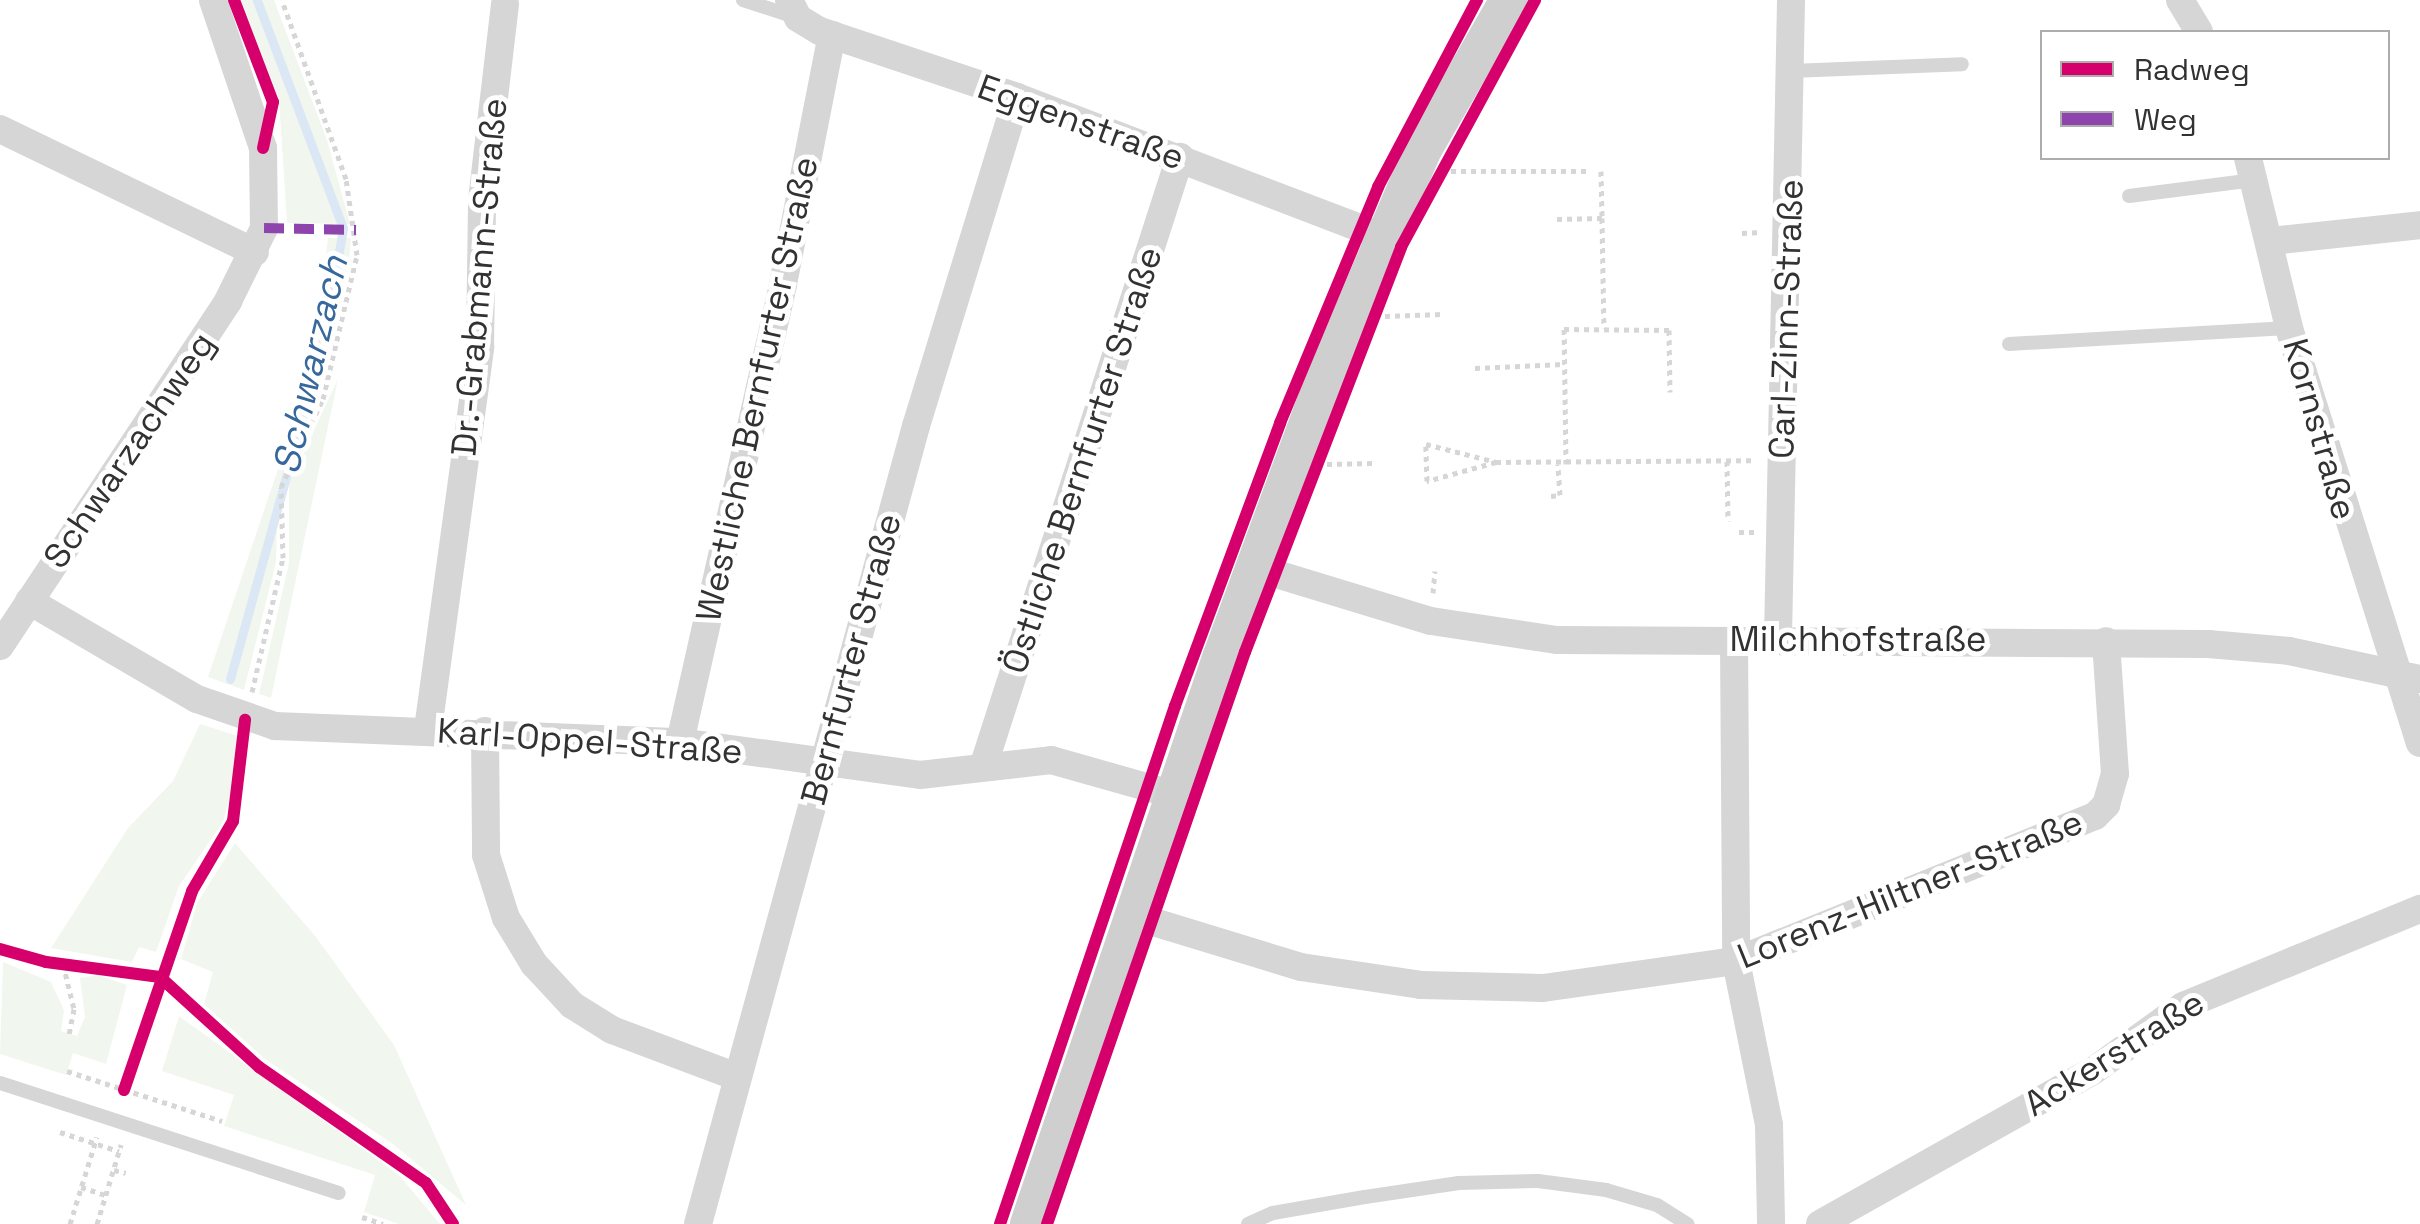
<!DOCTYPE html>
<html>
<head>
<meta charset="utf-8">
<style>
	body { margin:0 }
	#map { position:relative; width:2420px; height:1224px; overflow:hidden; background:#fff; font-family:"Space Grotesk",sans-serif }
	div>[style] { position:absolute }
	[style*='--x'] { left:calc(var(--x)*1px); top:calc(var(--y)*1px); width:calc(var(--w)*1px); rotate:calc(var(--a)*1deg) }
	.green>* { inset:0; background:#f1f7ee }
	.stream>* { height:9px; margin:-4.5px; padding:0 4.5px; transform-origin:4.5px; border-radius:4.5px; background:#dbe7f4 }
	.path>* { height:5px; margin-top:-2.5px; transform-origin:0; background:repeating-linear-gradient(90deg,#d6d6d6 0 5px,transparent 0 10px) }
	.service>* { height:14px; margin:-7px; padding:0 7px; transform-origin:7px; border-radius:7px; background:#d6d6d6 }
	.minor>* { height:28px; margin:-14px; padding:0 14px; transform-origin:14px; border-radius:14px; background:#d6d6d6 }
	.secondary>* { height:38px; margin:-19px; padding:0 19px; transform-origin:19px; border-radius:19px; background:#cfcfcf }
	.quiet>* { height:10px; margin-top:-5px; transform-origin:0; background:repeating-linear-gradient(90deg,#8e44ad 0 20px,transparent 0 30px) }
	.cycleway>* { height:12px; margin:-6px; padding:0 6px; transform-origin:6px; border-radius:6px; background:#d6006c }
	span { translate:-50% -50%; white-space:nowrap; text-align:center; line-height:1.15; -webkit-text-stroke:10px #fff; paint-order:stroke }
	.street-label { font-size:35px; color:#323232 }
	.water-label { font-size:38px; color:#37689d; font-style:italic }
	.legend { position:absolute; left:2040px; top:30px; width:350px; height:130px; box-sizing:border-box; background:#fff; border:2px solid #adadad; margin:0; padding:12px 18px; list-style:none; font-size:30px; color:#323232 }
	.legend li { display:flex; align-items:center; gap:20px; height:50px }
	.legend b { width:50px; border:2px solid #adadad }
</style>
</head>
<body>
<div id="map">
	<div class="green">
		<div style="clip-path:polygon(239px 0,274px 0,327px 140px,350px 224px,287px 223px,279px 99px)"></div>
		<div style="clip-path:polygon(328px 238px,351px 238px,348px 275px,316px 400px,278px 488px,276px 562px,244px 690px,208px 677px,279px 466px,320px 306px)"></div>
		<div style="clip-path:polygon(338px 379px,271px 698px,259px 694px,289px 563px,289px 483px)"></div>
		<div style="clip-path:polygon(200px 724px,238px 736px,236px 776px,223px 822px,179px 886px,156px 952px,139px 947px,132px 962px,51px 948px,128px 828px,173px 781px)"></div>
		<div style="clip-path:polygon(235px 843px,316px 937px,394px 1045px,466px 1205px,393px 1144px,265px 1059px,204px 1004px,213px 972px,181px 959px,197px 903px)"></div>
		<div style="clip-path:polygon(3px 962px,51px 982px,64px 1010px,61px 1031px,77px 1036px,85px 1017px,80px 978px,98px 975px,127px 985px,106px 1064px,73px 1053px,66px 1075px,0 1054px)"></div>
		<div style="clip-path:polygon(179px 1016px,399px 1175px,440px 1224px,399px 1224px,364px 1212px,375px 1175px,224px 1126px,234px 1095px,162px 1071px)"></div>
	</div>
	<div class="stream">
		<div style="--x:230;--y:679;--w:348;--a:-74.5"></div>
		<div style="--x:323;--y:344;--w:118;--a:-80.2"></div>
		<div style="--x:343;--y:228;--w:244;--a:-110.7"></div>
	</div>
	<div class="path">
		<div style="--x:1451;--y:171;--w:140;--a:0"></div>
		<div style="--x:1601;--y:171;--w:47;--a:88.8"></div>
		<div style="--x:1557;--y:219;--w:45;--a:-1.3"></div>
		<div style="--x:1602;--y:218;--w:110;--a:89"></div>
		<div style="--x:1742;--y:233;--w:19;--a:-3"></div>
		<div style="--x:1385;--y:316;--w:57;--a:-2"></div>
		<div style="--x:1475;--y:368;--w:89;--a:-2.6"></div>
		<div style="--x:1727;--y:461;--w:60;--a:89"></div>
		<div style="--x:1496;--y:462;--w:72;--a:164.6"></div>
		<div style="--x:1427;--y:481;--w:37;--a:-92"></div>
		<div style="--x:1426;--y:444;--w:72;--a:14.4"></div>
		<div style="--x:1496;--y:462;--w:258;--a:-0.4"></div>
		<div style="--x:1327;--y:464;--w:47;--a:-1.2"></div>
		<div style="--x:1566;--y:464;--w:135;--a:-90.8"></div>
		<div style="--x:1564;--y:329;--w:105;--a:0.5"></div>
		<div style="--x:1669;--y:330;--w:62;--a:89.1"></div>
		<div style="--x:1551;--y:496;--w:9;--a:-6"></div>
		<div style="--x:1560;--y:495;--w:31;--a:-94"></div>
		<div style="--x:1739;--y:532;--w:17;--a:0"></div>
		<div style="--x:1433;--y:593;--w:22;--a:-85"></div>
		<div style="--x:252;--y:692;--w:138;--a:-77"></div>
		<div style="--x:283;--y:558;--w:71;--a:-91.6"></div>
		<div style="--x:281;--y:487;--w:98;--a:-64.5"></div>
		<div style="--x:323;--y:399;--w:148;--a:-76.7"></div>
		<div style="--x:357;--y:255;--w:77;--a:-98.2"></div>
		<div style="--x:346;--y:179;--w:190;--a:-109.7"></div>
		<div style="--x:63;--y:964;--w:46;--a:76.3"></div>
		<div style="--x:74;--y:1009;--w:25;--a:101"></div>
		<div style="--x:67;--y:1071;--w:163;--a:17.9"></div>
		<div style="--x:60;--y:1132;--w:62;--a:17.9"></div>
		<div style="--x:114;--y:1170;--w:12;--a:14"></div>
		<div style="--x:81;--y:1187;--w:26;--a:18"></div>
		<div style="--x:362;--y:1217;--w:22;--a:18"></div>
		<div style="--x:70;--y:1224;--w:91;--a:-72.8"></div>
		<div style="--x:97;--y:1224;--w:83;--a:-73.1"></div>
	</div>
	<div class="service">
		<div style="--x:743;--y:0;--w:55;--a:18.1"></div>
		<div style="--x:1791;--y:71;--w:171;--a:-2.3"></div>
		<div style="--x:2129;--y:196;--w:126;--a:-7.3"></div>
		<div style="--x:2009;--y:344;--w:280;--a:-3.3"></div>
		<div style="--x:0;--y:1083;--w:356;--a:18"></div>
		<div style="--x:1248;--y:1224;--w:27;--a:-24"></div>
		<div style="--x:1273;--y:1213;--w:93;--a:-9.9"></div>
		<div style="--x:1365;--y:1197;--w:95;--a:-8.5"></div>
		<div style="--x:1459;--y:1183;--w:79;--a:-1.5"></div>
		<div style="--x:1538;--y:1181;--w:69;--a:7.5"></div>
		<div style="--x:1606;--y:1190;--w:53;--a:16.4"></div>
		<div style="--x:1657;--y:1205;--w:36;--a:32"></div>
	</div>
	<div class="minor">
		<div style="--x:789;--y:0;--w:20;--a:63"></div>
		<div style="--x:798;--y:18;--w:26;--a:31"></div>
		<div style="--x:820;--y:31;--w:208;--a:18.5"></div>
		<div style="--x:1017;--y:97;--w:392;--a:20.9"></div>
		<div style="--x:2180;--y:0;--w:37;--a:59"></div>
		<div style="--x:0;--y:129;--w:283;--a:25.8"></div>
		<div style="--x:2248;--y:158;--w:175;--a:76.4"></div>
		<div style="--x:2289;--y:328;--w:435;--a:72.5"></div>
		<div style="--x:2271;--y:241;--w:150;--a:-6.1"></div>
		<div style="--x:1253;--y:567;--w:186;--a:16.9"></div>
		<div style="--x:1431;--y:621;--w:127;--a:8.6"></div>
		<div style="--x:1557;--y:640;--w:651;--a:0.35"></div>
		<div style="--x:2208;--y:644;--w:81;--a:4.9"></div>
		<div style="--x:2289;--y:651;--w:134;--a:12.1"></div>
		<div style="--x:29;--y:601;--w:194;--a:30.3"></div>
		<div style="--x:197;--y:699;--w:83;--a:19.1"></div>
		<div style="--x:275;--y:726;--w:405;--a:2.3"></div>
		<div style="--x:680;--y:742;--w:242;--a:7.8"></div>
		<div style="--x:920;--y:775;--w:132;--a:-6.5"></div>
		<div style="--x:1051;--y:760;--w:129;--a:15.8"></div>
		<div style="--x:1778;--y:638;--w:638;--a:-88.83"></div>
		<div style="--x:1734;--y:639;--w:322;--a:89.6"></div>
		<div style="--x:1736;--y:961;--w:167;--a:78.6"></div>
		<div style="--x:1769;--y:1125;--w:99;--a:88.8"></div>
		<div style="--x:0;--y:646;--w:414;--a:-56.5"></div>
		<div style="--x:228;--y:301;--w:81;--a:-63.7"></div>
		<div style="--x:264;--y:228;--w:80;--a:-90.7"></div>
		<div style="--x:263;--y:148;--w:156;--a:-108.7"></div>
		<div style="--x:428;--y:729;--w:386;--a:-82.2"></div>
		<div style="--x:480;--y:347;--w:147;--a:-89.2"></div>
		<div style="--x:482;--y:200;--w:197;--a:-83.3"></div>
		<div style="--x:485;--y:731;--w:124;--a:89.5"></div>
		<div style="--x:486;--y:855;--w:66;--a:72.4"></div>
		<div style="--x:506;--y:918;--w:54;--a:58.7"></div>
		<div style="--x:534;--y:964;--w:56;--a:47.2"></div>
		<div style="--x:572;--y:1005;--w:47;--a:32"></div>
		<div style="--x:612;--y:1030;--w:134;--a:20.6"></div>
		<div style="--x:680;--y:742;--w:469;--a:-77.3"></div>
		<div style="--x:783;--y:284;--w:254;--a:-78.9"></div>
		<div style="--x:984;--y:764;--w:638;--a:-72.1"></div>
		<div style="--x:1134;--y:916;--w:175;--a:17"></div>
		<div style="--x:1301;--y:967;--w:121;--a:8.5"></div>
		<div style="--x:1421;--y:985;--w:122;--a:1.4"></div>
		<div style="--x:1543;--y:988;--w:195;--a:-8"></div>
		<div style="--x:1736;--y:961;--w:387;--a:-22"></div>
		<div style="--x:2095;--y:816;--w:16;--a:-45"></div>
		<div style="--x:2106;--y:805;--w:32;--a:-74"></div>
		<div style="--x:2115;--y:774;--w:133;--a:-93.9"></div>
		<div style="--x:698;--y:1224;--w:827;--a:-74.72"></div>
		<div style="--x:916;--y:426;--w:344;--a:-72.9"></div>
		<div style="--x:1820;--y:1224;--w:313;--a:-29.3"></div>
		<div style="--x:2093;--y:1071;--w:111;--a:-35.8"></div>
		<div style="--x:2183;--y:1006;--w:256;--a:-22.3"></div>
	</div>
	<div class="secondary">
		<div style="--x:1029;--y:1224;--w:598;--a:-71.26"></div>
		<div style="--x:1221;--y:658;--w:296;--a:-69.7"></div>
		<div style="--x:1324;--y:380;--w:249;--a:-66.8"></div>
		<div style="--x:1422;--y:151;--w:174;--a:-60.1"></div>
	</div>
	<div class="quiet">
		<div style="--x:264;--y:228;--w:92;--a:1.2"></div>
	</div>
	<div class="cycleway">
		<div style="--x:234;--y:0;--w:109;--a:69.1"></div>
		<div style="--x:273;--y:102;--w:47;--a:102.3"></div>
		<div style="--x:0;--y:949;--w:48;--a:15.8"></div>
		<div style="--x:46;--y:962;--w:115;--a:7.5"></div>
		<div style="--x:160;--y:977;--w:134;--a:42.3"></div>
		<div style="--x:259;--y:1067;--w:203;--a:34.8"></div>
		<div style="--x:426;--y:1183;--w:49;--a:56.6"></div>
		<div style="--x:124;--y:1090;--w:210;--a:-71.1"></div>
		<div style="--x:192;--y:891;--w:81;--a:-59.6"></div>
		<div style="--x:233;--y:821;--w:102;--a:-83.2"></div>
		<div style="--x:1000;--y:1224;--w:547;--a:-71.33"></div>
		<div style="--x:1175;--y:706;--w:302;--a:-69.6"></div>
		<div style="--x:1280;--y:423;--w:256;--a:-67.4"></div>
		<div style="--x:1378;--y:187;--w:212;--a:-62.1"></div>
		<div style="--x:1047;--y:1224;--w:605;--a:-70.91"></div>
		<div style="--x:1245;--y:652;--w:434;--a:-68.9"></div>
		<div style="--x:1401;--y:247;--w:281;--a:-61.5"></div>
	</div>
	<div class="street-label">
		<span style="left:1081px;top:122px;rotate:20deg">Eggenstraße</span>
		<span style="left:479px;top:277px;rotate:-85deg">Dr.-Grabmann-Straße</span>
		<span style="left:1786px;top:319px;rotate:-88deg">Carl-Zinn-Straße</span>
		<span style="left:757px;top:389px;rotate:-78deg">Westliche Bernfurter Straße</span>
		<span style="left:2320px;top:429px;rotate:74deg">Kornstraße</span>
		<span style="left:129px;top:450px;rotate:-56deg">Schwarzachweg</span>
		<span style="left:1082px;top:460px;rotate:-72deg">Östliche Bernfurter Straße</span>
		<span style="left:1858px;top:639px">Milchhofstraße</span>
		<span style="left:851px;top:659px;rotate:-75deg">Bernfurter Straße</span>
		<span style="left:590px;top:741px;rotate:4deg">Karl-Oppel-Straße</span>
		<span style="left:1910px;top:889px;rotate:-22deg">Lorenz-Hiltner-Straße</span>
		<span style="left:2114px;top:1053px;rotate:-32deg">Ackerstraße</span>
	</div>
	<div class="water-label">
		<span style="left:311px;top:365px;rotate:-77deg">Schwarzach</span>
	</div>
	<ul class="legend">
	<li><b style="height:12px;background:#d6006c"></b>Radweg</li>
	<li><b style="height:12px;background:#8e44ad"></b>Weg</li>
	</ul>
</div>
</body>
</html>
